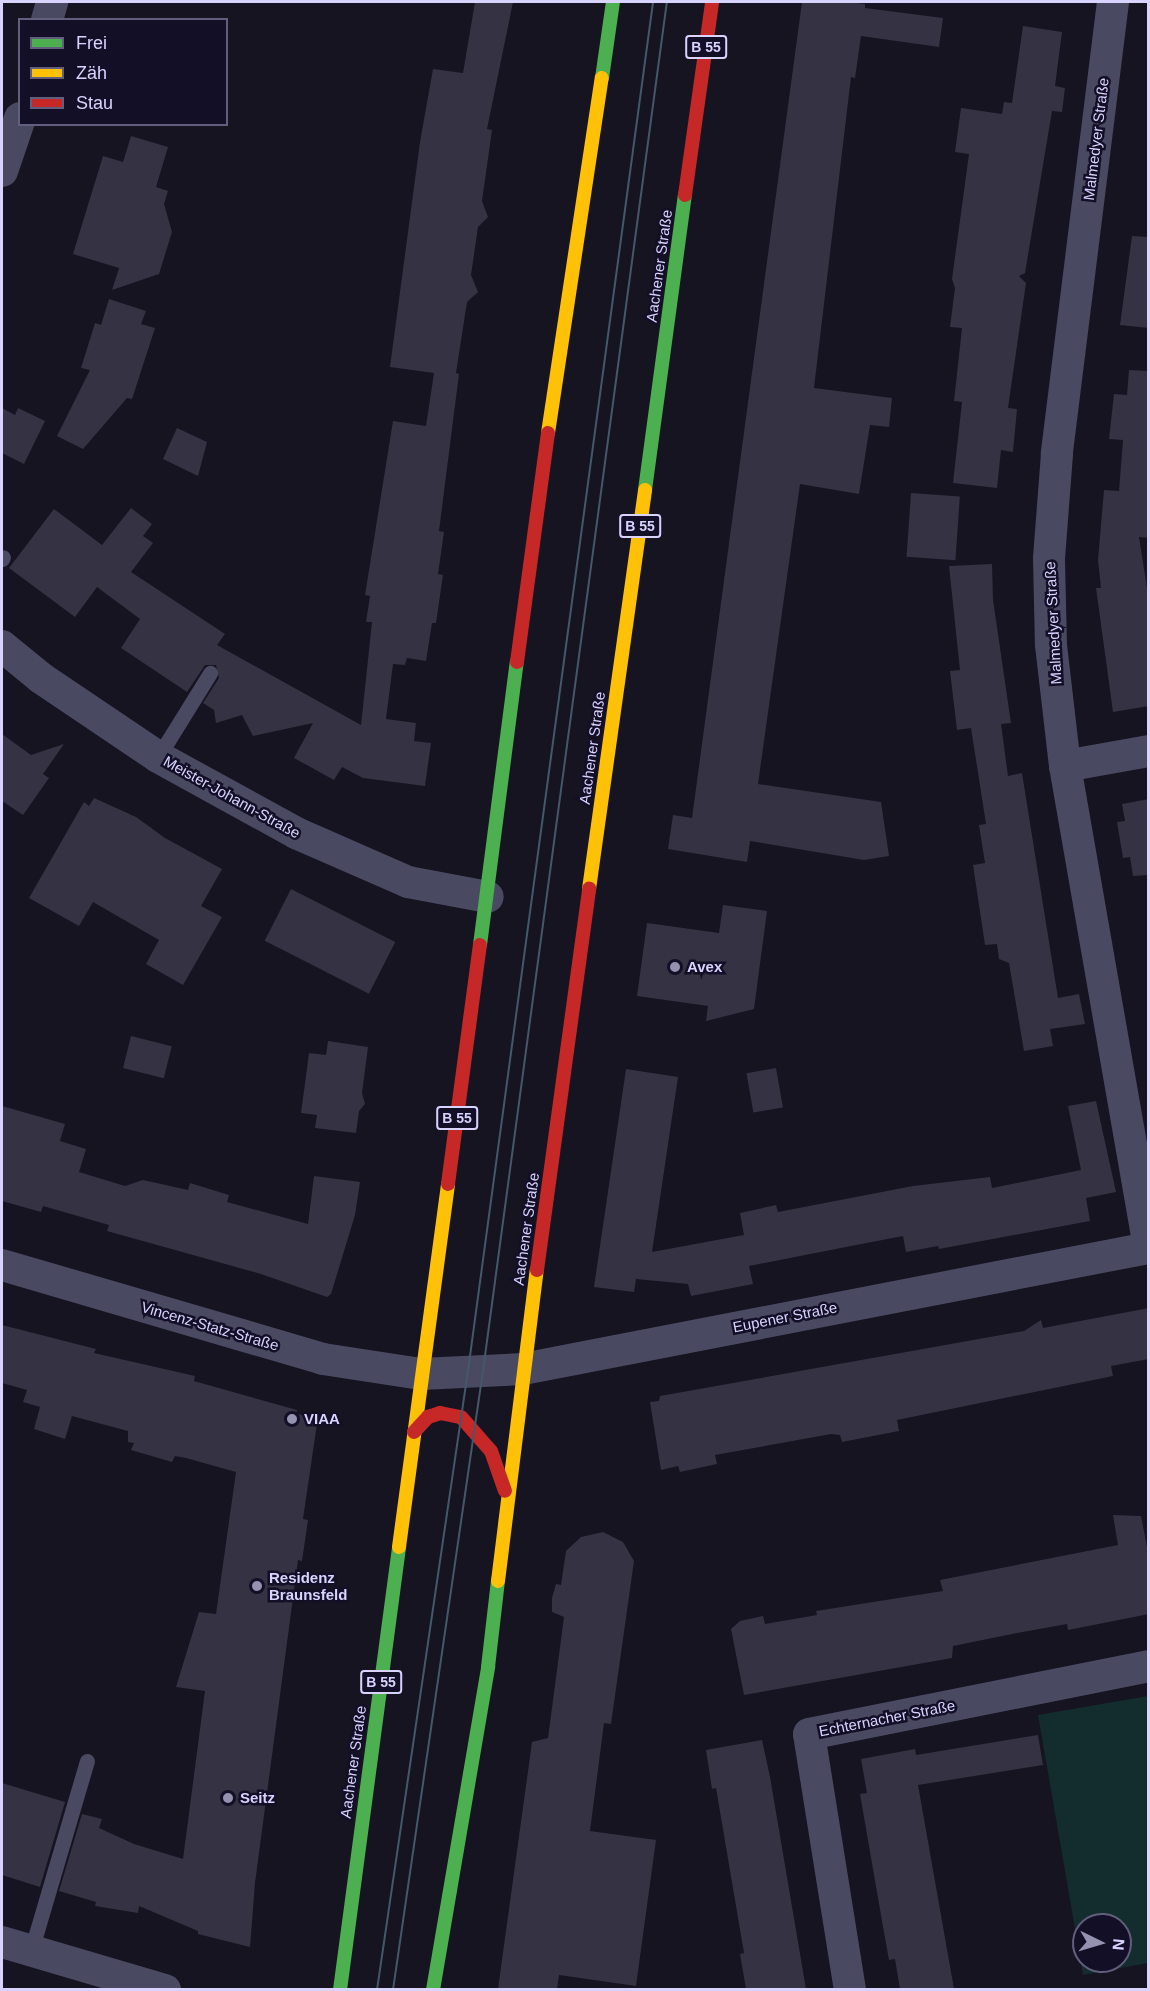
<!DOCTYPE html>
<html>
<head>
<meta charset="utf-8">
<style>
	body { margin:0 }
	#map { position:relative; width:1150px; height:1991px; overflow:hidden; background:#161421; font-family:Helvetica,sans-serif }
	div>[style] { position:absolute }
	[style*='--x'] { left:calc(var(--x)*1px); top:calc(var(--y)*1px); width:calc(var(--w)*1px); rotate:calc(var(--a)*1deg) }
	.green>* { inset:0; background:#132c2d }
	.building>* { inset:0; background:#343243; transform-origin:0 0 }
	.lane>* { height:15px; margin:-7.5px; padding:0 7.5px; transform-origin:7.5px; border-radius:7.5px; background:#4a4962 }
	.street>* { height:32px; margin:-16px; padding:0 16px; transform-origin:16px; border-radius:16px; background:#4a4962 }
	.fast>* { height:14px; margin:-7px; padding:0 7px; transform-origin:7px; border-radius:7px; background:#4caf50 }
	.slow>* { height:14px; margin:-7px; padding:0 7px; transform-origin:7px; border-radius:7px; background:#ffc107 }
	.jam>* { height:14px; margin:-7px; padding:0 7px; transform-origin:7px; border-radius:7px; background:#c62828 }
	.tram>* { height:1.5px; margin:-0.75px; padding:0 0.75px; transform-origin:0.75px; border-radius:0.75px; background:#43596b }
	.dots>* { width:16px; height:16px; translate:-50% -50%; box-sizing:border-box; border:3px solid #130f26; border-radius:50% }
	span { translate:-50% -50%; white-space:nowrap; text-align:center; line-height:1.15; -webkit-text-stroke:5px #130f26; paint-order:stroke }
	.shield-label span { padding:2px 4px; background:#130f26; border:2px solid; border-radius:4px; -webkit-text-stroke-width:0 }
	.shield-label { font-size:14px; color:#d9d4ff; font-weight:700 }
	.street-label { font-size:15px; color:#d9d4ff }
	.poi-label { font-size:15px; color:#d9d4ff; font-weight:700 }
	.left { translate:0 -50%; text-align:left }
	.frame { position:absolute; inset:0; border:3px solid #d9d4ff; pointer-events:none }
	.legend { position:absolute; left:18px; top:18px; width:210px; height:108px; box-sizing:border-box; background:#130f26; border:2px solid #625e7d; margin:0; padding:8px 10px; list-style:none; font-size:18px; color:#d9d4ff }
	.legend li { display:flex; align-items:center; gap:12px; height:30px }
	.legend b { width:30px; border:2px solid #625e7d }
	.north { position:absolute; left:1072px; top:1913px; width:60px; height:60px; box-sizing:border-box; background:#130f26; border:2px solid #625e7d; border-radius:50%; rotate:95deg; font-size:16px; font-weight:700; line-height:24px; text-align:center; color:#d9d4ff }
	.north::after { content:''; display:block; margin:auto; width:21px; height:27px; background:#9591b1; clip-path:polygon(50% 0,100% 100%,50% 72%,0 100%) }
</style>
</head>
<body>
<div id="map">
	<div class="green">
		<div style="clip-path:polygon(evenodd,1148px 1696px,1148px 1963px,1083px 1975px,1038px 1715px,1148px 1696px,1084px 1925px,1120px 1925px,1120px 1961px,1084px 1961px,1084px 1925px)"></div>
	</div>
	<div class="building">
		<div style="clip-path:polygon(475px 2px,513px 2px,487px 129px,492px 130px,482px 201px,488px 217px,478px 227px,471px 275px,478px 292px,467px 302px,456px 373px,459px 374px,439px 531px,444px 532px,438px 574px,443px 575px,436px 623px,432px 623px,426px 661px,407px 658px,405px 665px,393px 664px,386px 719px,416px 723px,414px 741px,431px 743px,425px 786px,363px 778px,342px 767px,334px 780px,294px 758px,313px 723px,253px 736px,242px 715px,216px 723px,214px 710px,203px 703px,219px 678px,216px 665px,205px 665px,187px 692px,121px 648px,140px 619px,97px 587px,75px 617px,9px 568px,54px 509px,102px 545px,131px 508px,152px 524px,143px 536px,153px 543px,131px 572px,225px 634px,217px 645px,361px 725px,372px 622px,366px 622px,370px 596px,365px 595px,393px 421px,426px 426px,434px 373px,390px 367px,420px 142px,433px 69px,463px 73px)"></div>
		<div style="clip-path:polygon(802px 2px,849px 2px,865px 4px,865px 8px,943px 18px,939px 47px,861px 36px,855px 78px,851px 77px,814px 388px,892px 398px,889px 427px,870px 425px,859px 494px,800px 484px,758px 784px,881px 802px,889px 856px,864px 860px,750px 841px,747px 862px,668px 849px,673px 815px,692px 818px)"></div>
		<div style="clip-path:polygon(1023px 26px,1062px 32px,1055px 86px,1065px 88px,1062px 112px,1052px 111px,1025px 273px,1019px 276px,1026px 283px,1008px 408px,1017px 409px,1013px 452px,1001px 450px,997px 488px,953px 483px,962px 402px,954px 401px,962px 328px,950px 327px,955px 288px,952px 279px,969px 154px,955px 152px,961px 108px,1002px 114px,1004px 102px,1012px 103px)"></div>
		<div style="clip-path:polygon(131px 136px,168px 147px,156px 187px,168px 191px,164px 204px,172px 232px,159px 274px,112px 290px,119px 268px,73px 254px,103px 156px,123px 162px)"></div>
		<div style="clip-path:polygon(1132px 236px,1149px 237px,1149px 328px,1120px 325px)"></div>
		<div style="clip-path:polygon(109px 299px,146px 311px,141px 324px,155px 328px,132px 399px,127px 398px,83px 449px,57px 436px,90px 370px,81px 368px,95px 323px,101px 325px)"></div>
		<div style="clip-path:polygon(1129px 370px,1149px 371px,1149px 538px,1139px 537px,1149px 601px,1149px 706px,1113px 712px,1096px 588px,1101px 588px,1098px 560px,1104px 490px,1119px 491px,1123px 440px,1109px 439px,1114px 394px,1127px 395px)"></div>
		<div style="clip-path:polygon(2px 408px,15px 415px,18px 408px,45px 421px,24px 464px,2px 453px)"></div>
		<div style="clip-path:polygon(177px 428px,207px 442px,198px 476px,163px 459px)"></div>
		<div style="left:911px;top:493px;width:49px;height:64px;rotate:4deg"></div>
		<div style="clip-path:polygon(992px 564px,993px 600px,1011px 723px,1001px 724px,1008px 776px,1022px 773px,1058px 998px,1079px 994px,1085px 1024px,1050px 1029px,1053px 1046px,1024px 1051px,1009px 963px,999px 959px,997px 944px,985px 945px,973px 865px,985px 863px,979px 825px,986px 824px,971px 728px,957px 730px,950px 671px,960px 670px,949px 566px)"></div>
		<div style="clip-path:polygon(2px 734px,31px 755px,64px 744px,43px 774px,49px 778px,23px 815px,2px 801px)"></div>
		<div style="clip-path:polygon(94px 798px,136px 817px,165px 838px,222px 869px,201px 906px,222px 917px,183px 985px,146px 964px,159px 940px,93px 902px,79px 926px,29px 898px,84px 802px,89px 806px)"></div>
		<div style="clip-path:polygon(1149px 799px,1149px 875px,1133px 876px,1130px 857px,1123px 858px,1117px 822px,1125px 821px,1122px 804px)"></div>
		<div style="left:291px;top:889px;width:117px;height:58px;rotate:27deg"></div>
		<div style="clip-path:polygon(723px 905px,767px 911px,754px 1009px,706px 1021px,708px 1006px,637px 996px,647px 923px,719px 933px)"></div>
		<div style="left:131px;top:1036px;width:42px;height:33px;rotate:14deg"></div>
		<div style="clip-path:polygon(328px 1041px,368px 1047px,362px 1093px,365px 1104px,359px 1111px,356px 1133px,315px 1128px,317px 1115px,301px 1113px,309px 1053px,326px 1055px)"></div>
		<div style="left:776px;top:1068px;width:40px;height:30px;rotate:80deg"></div>
		<div style="clip-path:polygon(626px 1069px,678px 1077px,652px 1252px,744px 1235px,740px 1213px,776px 1205px,778px 1212px,913px 1186px,990px 1177px,992px 1188px,1081px 1170px,1068px 1106px,1096px 1101px,1116px 1192px,1086px 1198px,1090px 1221px,939px 1249px,938px 1246px,906px 1252px,903px 1236px,851px 1246px,749px 1266px,753px 1284px,691px 1296px,688px 1284px,636px 1279px,634px 1292px,594px 1287px)"></div>
		<div style="clip-path:polygon(2px 1106px,65px 1124px,60px 1141px,86px 1149px,79px 1172px,125px 1186px,143px 1180px,188px 1190px,190px 1183px,229px 1195px,227px 1202px,308px 1224px,314px 1176px,360px 1182px,355px 1215px,331px 1294px,327px 1297px,261px 1274px,107px 1231px,109px 1225px,43px 1206px,41px 1212px,2px 1201px)"></div>
		<div style="clip-path:polygon(1149px 1308px,1149px 1359px,1111px 1366px,1113px 1376px,897px 1420px,899px 1431px,842px 1442px,840px 1435px,831px 1434px,715px 1455px,717px 1464px,680px 1472px,678px 1466px,661px 1470px,650px 1402px,659px 1401px,660px 1396px,1024px 1331px,1041px 1320px,1043px 1328px)"></div>
		<div style="clip-path:polygon(2px 1325px,96px 1349px,94px 1353px,195px 1376px,194px 1381px,297px 1410px,296px 1414px,318px 1417px,303px 1519px,308px 1520px,302px 1561px,298px 1560px,255px 1883px,250px 1947px,198px 1934px,198px 1931px,139px 1906px,138px 1913px,95px 1906px,96px 1902px,59px 1891px,82px 1814px,102px 1819px,99px 1828px,134px 1844px,183px 1859px,205px 1691px,176px 1687px,199px 1612px,216px 1614px,236px 1472px,186px 1458px,175px 1456px,172px 1462px,131px 1450px,134px 1443px,128px 1442px,128px 1431px,72px 1416px,65px 1439px,34px 1429px,40px 1407px,23px 1402px,27px 1390px,2px 1383px)"></div>
		<div style="clip-path:polygon(1113px 1515px,1141px 1516px,1149px 1557px,1149px 1614px,1068px 1630px,1067px 1624px,1017px 1633px,953px 1646px,952px 1658px,744px 1695px,731px 1629px,740px 1621px,763px 1616px,765px 1624px,817px 1615px,816px 1611px,943px 1591px,940px 1580px,1118px 1545px)"></div>
		<div style="clip-path:polygon(603px 1532px,623px 1542px,634px 1561px,611px 1724px,604px 1723px,590px 1831px,656px 1840px,636px 1986px,559px 1975px,557px 1989px,498px 1989px,532px 1742px,548px 1738px,564px 1617px,552px 1612px,552px 1598px,556px 1584px,561px 1585px,566px 1551px,581px 1537px)"></div>
		<div style="clip-path:polygon(1038px 1735px,1043px 1765px,918px 1785px,954px 1989px,900px 1989px,895px 1959px,889px 1960px,882px 1921px,860px 1794px,867px 1793px,861px 1759px,915px 1749px,916px 1755px)"></div>
		<div style="clip-path:polygon(762px 1740px,770px 1777px,806px 1989px,746px 1989px,740px 1954px,744px 1953px,716px 1788px,712px 1789px,706px 1750px)"></div>
		<div style="clip-path:polygon(2px 1783px,65px 1802px,40px 1887px,2px 1875px)"></div>
	</div>
	<div class="lane">
		<div style="--x:2;--y:559;--w:2;--a:-63"></div>
		<div style="--x:158;--y:757;--w:99;--a:-58.2"></div>
		<div style="--x:31;--y:1951;--w:198;--a:-73.6"></div>
	</div>
	<div class="street">
		<div style="--x:1113;--y:2;--w:455;--a:97.1"></div>
		<div style="--x:1057;--y:454;--w:105;--a:94.4"></div>
		<div style="--x:1049;--y:559;--w:86;--a:88.7"></div>
		<div style="--x:1051;--y:645;--w:122;--a:83.4"></div>
		<div style="--x:1065;--y:766;--w:481;--a:80.1"></div>
		<div style="--x:47;--y:20;--w:19;--a:-74"></div>
		<div style="--x:2;--y:171;--w:56;--a:-71.2"></div>
		<div style="--x:2;--y:646;--w:50;--a:39.4"></div>
		<div style="--x:41;--y:678;--w:141;--a:34"></div>
		<div style="--x:158;--y:757;--w:158;--a:28.8"></div>
		<div style="--x:296;--y:833;--w:122;--a:23.6"></div>
		<div style="--x:408;--y:882;--w:81;--a:10.6"></div>
		<div style="--x:1065;--y:766;--w:84;--a:-10.2"></div>
		<div style="--x:2;--y:1265;--w:334;--a:16.3"></div>
		<div style="--x:323;--y:1359;--w:99;--a:8.7"></div>
		<div style="--x:421;--y:1374;--w:102;--a:-2.8"></div>
		<div style="--x:523;--y:1369;--w:637;--a:-10.96"></div>
		<div style="--x:2;--y:1942;--w:170;--a:16.4"></div>
		<div style="--x:850;--y:1990;--w:259;--a:-99.1"></div>
		<div style="--x:809;--y:1734;--w:346;--a:-11.3"></div>
	</div>
	<div class="fast">
		<div style="--x:602;--y:78;--w:77;--a:-81.8"></div>
		<div style="--x:645;--y:490;--w:298;--a:-82.3"></div>
		<div style="--x:480;--y:945;--w:285;--a:-82.6"></div>
		<div style="--x:340;--y:1990;--w:447;--a:-82.4"></div>
		<div style="--x:433;--y:1990;--w:328;--a:-80.3"></div>
		<div style="--x:488;--y:1667;--w:87;--a:-83.4"></div>
	</div>
	<div class="slow">
		<div style="--x:548;--y:433;--w:359;--a:-81.4"></div>
		<div style="--x:589;--y:889;--w:403;--a:-82"></div>
		<div style="--x:399;--y:1547;--w:366;--a:-82.3"></div>
		<div style="--x:498;--y:1581;--w:313;--a:-82.9"></div>
	</div>
	<div class="jam">
		<div style="--x:685;--y:195;--w:195;--a:-82"></div>
		<div style="--x:517;--y:662;--w:231;--a:-82.3"></div>
		<div style="--x:448;--y:1184;--w:241;--a:-82.4"></div>
		<div style="--x:537;--y:1270;--w:385;--a:-82.2"></div>
		<div style="--x:414;--y:1432;--w:21;--a:-47"></div>
		<div style="--x:428;--y:1417;--w:13;--a:-18"></div>
		<div style="--x:440;--y:1413;--w:21;--a:11"></div>
		<div style="--x:461;--y:1417;--w:45;--a:48.6"></div>
		<div style="--x:491;--y:1451;--w:42;--a:70.7"></div>
	</div>
	<div class="tram">
		<div style="--x:377;--y:1990;--w:626;--a:-81.64"></div>
		<div style="--x:468;--y:1371;--w:1381;--a:-82.3"></div>
		<div style="--x:393;--y:1990;--w:626;--a:-81.73"></div>
		<div style="--x:483;--y:1371;--w:1381;--a:-82.35"></div>
	</div>
	<div class="dots">
		<div style="left:675px;top:967px;background:#9591b1"></div>
		<div style="left:292px;top:1419px;background:#9591b1"></div>
		<div style="left:257px;top:1586px;background:#9591b1"></div>
		<div style="left:228px;top:1798px;background:#9591b1"></div>
	</div>
	<div class="shield-label">
		<span style="left:706px;top:47px">B 55</span>
		<span style="left:640px;top:526px">B 55</span>
		<span style="left:457px;top:1118px">B 55</span>
		<span style="left:381px;top:1682px">B 55</span>
	</div>
	<div class="street-label">
		<span style="left:1096px;top:139px;rotate:-83deg">Malmedyer Straße</span>
		<span style="left:659px;top:266px;rotate:-82deg">Aachener Straße</span>
		<span style="left:1053px;top:623px;rotate:-93deg">Malmedyer Straße</span>
		<span style="left:592px;top:748px;rotate:-82deg">Aachener Straße</span>
		<span style="left:232px;top:797px;rotate:29deg">Meister-Johann-Straße</span>
		<span style="left:526px;top:1229px;rotate:-82deg">Aachener Straße</span>
		<span style="left:785px;top:1317px;rotate:-11deg">Eupener Straße</span>
		<span style="left:210px;top:1326px;rotate:16deg">Vincenz-Statz-Straße</span>
		<span style="left:887px;top:1718px;rotate:-11deg">Echternacher Straße</span>
		<span style="left:353px;top:1762px;rotate:-82deg">Aachener Straße</span>
	</div>
	<div class="poi-label">
		<span class="left" style="left:687px;top:967px">Avex</span>
		<span class="left" style="left:304px;top:1419px">VIAA</span>
		<span class="left" style="left:269px;top:1586px">Residenz<br>Braunsfeld</span>
		<span class="left" style="left:240px;top:1798px">Seitz</span>
	</div>
	<div class="frame"></div>
	<ul class="legend">
	<li><b style="height:8px;background:#4caf50"></b>Frei</li>
	<li><b style="height:8px;background:#ffc107"></b>Zäh</li>
	<li><b style="height:8px;background:#c62828"></b>Stau</li>
	</ul>
	<div class="north">N</div>
</div>
</body>
</html>
